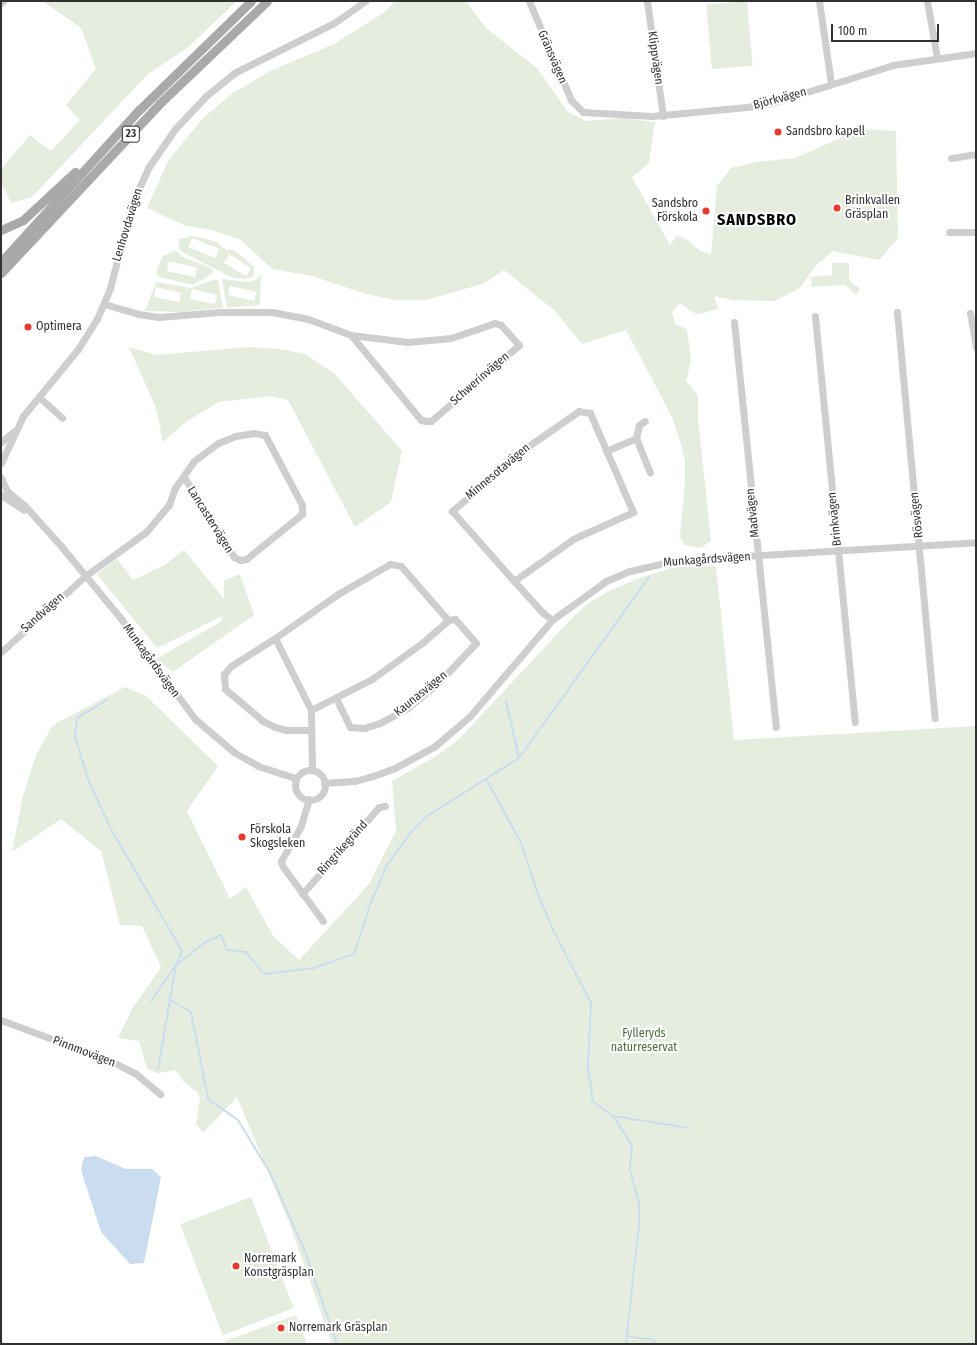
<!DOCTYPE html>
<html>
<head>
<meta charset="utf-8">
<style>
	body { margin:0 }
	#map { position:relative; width:977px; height:1345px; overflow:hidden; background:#fff; font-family:"Fira Sans Condensed",sans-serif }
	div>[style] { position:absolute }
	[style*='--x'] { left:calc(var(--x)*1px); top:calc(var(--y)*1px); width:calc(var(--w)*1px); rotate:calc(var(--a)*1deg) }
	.green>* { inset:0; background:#e5eede; transform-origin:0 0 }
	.water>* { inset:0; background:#cadcef }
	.stream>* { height:2px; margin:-1px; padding:0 1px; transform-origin:1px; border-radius:1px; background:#cadcef }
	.minor>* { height:7px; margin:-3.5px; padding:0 3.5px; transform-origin:3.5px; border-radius:3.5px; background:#cecece }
	.minor>.ring { margin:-3.5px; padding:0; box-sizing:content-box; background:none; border:7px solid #cecece; border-radius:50% }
	.major>* { height:9px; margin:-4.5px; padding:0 4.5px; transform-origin:4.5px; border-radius:4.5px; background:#a9a9a9 }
	.dots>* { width:11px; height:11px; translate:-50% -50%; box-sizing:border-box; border:2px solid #fff; border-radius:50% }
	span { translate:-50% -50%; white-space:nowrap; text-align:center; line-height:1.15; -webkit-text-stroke:4px #fff; paint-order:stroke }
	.shield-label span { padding:1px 3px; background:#fff; border:1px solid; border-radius:3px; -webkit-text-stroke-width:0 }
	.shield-label { font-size:11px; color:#313131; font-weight:700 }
	.street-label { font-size:12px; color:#313131 }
	.poi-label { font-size:12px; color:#313131 }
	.left { translate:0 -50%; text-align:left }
	.right { translate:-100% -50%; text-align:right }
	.park-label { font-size:12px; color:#4d703b }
	.district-label { font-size:16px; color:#000; font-weight:700; letter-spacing:1px }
	.frame { position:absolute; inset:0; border:2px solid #313131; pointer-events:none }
	.scale { position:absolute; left:831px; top:24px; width:108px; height:18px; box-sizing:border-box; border:2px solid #313131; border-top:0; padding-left:5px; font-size:12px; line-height:14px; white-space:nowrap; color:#313131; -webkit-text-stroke:3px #fff; paint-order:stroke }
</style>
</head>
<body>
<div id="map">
	<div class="green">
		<div style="clip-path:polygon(10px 1px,237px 1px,187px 48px,148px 74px,32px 197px,11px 203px,1px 183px,1px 169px,30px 135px,51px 151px,80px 120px,66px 105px,96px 69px,81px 28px,44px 2px)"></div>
		<div style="clip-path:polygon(395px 1px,466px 1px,486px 28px,537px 68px,568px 112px,586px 121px,623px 118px,655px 122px,649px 163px,632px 177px,670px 245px,677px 235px,689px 241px,700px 251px,711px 254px,717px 186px,731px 168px,756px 162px,795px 158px,861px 129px,896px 131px,898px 238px,879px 260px,833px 251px,816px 265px,800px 288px,775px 301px,732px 300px,714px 296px,718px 309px,698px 314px,690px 311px,680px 303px,672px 312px,675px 324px,687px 329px,691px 360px,686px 381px,698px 396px,698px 418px,711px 541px,700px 548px,684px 545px,680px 536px,685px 482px,685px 461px,680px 441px,671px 415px,626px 330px,582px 344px,555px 311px,504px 270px,482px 284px,426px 300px,395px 300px,366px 294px,312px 276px,272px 269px,241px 240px,212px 230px,186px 226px,147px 208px,168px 161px,204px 117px,233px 93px,270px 71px,334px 44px,385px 12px)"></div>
		<div style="left:747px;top:1px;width:65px;height:41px;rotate:85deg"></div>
		<div style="clip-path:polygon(evenodd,194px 236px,217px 242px,226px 250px,234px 250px,254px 267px,254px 277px,244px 279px,231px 277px,182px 252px,178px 246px,179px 239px,194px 236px,192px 238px,219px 249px,215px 258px,188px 247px,192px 238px,194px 236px,229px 254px,251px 268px,246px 276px,224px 263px,229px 254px)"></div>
		<div style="clip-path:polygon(evenodd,175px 250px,185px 258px,207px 266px,212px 269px,212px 274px,193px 285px,159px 277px,156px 273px,163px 256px,175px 250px,169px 261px,197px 268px,195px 277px,167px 271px,169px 261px)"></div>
		<div style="clip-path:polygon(832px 263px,849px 263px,849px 280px,860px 289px,856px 295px,845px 285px,812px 287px,811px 277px,832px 275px)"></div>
		<div style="clip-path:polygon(evenodd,261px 274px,260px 305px,227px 308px,222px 279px,249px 282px,257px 279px,261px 274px,230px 286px,256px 292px,254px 301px,228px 295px,230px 286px)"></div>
		<div style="clip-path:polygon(evenodd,213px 280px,218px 280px,223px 308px,177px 312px,145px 311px,156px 282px,191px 288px,213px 280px,156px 287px,181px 293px,179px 302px,154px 297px,156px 287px,213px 280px,192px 289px,217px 295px,215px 304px,190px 299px,192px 289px)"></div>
		<div style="clip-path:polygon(129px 347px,157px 355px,249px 347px,279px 349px,305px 354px,335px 374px,402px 451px,391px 502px,355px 527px,288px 400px,271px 396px,219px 402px,187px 421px,163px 442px,156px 408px)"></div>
		<div style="clip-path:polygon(184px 550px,224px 599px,224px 581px,240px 574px,254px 615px,173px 672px,156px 659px,222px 621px,222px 616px,157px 648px,97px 574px,117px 559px,133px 580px,163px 566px)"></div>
		<div style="clip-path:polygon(695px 565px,716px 566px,734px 740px,976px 726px,976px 1344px,332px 1344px,289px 1222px,237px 1097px,203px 1133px,196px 1124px,200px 1098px,197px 1092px,185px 1083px,175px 1070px,158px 1073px,147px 1069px,139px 1041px,118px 1038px,132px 1009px,161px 967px,142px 926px,120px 925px,101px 851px,61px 819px,12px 852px,23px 796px,36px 755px,53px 725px,125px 687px,146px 696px,218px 766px,187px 811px,230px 899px,246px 887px,273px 936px,299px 960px,369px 884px,396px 831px,392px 781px,438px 755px,459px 739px,572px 618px,589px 603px,611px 590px,642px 577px,672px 568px)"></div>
		<div style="left:251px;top:1197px;width:119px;height:76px;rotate:69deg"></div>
		<div style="clip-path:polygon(296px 1315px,307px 1344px,226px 1344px,225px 1341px)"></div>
	</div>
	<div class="water">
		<div style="clip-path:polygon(96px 1156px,126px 1169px,152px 1169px,161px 1177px,144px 1263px,130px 1264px,101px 1232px,81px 1170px,84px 1157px)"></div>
	</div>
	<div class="stream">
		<div style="--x:107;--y:700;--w:35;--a:149"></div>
		<div style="--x:77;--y:718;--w:19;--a:96"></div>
		<div style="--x:75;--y:737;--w:47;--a:72.7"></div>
		<div style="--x:89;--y:782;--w:54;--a:64.9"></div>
		<div style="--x:112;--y:831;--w:139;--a:59.7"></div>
		<div style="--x:182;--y:951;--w:15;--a:113"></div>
		<div style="--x:176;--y:965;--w:36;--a:100"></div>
		<div style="--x:170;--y:1000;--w:24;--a:30"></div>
		<div style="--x:191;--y:1012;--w:89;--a:78.9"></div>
		<div style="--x:208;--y:1099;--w:37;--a:35"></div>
		<div style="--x:238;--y:1120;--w:62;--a:58.9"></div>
		<div style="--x:270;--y:1173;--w:89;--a:66"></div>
		<div style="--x:306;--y:1254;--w:95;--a:71"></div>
		<div style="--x:506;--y:701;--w:58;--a:77.2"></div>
		<div style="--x:486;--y:779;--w:73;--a:61.3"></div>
		<div style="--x:521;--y:843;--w:52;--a:71.9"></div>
		<div style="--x:537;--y:892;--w:39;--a:67"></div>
		<div style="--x:552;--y:928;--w:85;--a:62.5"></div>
		<div style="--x:591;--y:1003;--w:64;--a:92.7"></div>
		<div style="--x:588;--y:1067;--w:35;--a:82"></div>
		<div style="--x:593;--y:1102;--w:24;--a:35"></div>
		<div style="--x:613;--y:1116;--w:35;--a:57"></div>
		<div style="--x:632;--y:1145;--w:25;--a:95"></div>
		<div style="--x:630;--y:1170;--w:35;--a:75"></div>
		<div style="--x:639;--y:1204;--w:20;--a:90"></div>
		<div style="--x:639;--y:1224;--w:121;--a:96.2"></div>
		<div style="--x:151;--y:1001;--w:44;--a:-55.2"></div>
		<div style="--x:176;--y:965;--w:36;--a:-38"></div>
		<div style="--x:204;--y:943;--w:19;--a:-25"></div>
		<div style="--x:221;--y:935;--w:16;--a:68"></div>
		<div style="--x:227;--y:950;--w:19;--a:6"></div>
		<div style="--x:246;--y:952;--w:28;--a:51"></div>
		<div style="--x:264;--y:974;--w:50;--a:-6.8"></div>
		<div style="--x:314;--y:968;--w:42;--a:-19.3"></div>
		<div style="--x:354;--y:954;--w:55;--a:-71.9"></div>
		<div style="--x:371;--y:902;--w:40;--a:-66.6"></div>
		<div style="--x:387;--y:865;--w:42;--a:-53.7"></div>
		<div style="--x:412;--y:831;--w:21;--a:-45"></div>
		<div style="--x:427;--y:816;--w:109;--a:-32.2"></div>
		<div style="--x:519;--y:758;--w:223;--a:-54.3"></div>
		<div style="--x:158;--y:1069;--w:70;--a:-80.1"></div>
		<div style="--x:613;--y:1116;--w:77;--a:9"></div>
		<div style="--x:626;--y:1336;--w:27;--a:8"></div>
		<div style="--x:653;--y:1340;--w:5;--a:53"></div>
	</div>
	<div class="minor">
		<div style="--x:529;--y:1;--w:108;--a:67"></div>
		<div style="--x:571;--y:100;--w:17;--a:45"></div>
		<div style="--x:583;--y:112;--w:69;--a:3.3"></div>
		<div style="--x:652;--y:116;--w:95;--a:-5.4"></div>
		<div style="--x:747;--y:107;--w:25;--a:-9"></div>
		<div style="--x:772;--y:103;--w:127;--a:-17.4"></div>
		<div style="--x:893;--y:65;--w:84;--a:-8.2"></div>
		<div style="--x:647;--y:1;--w:116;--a:82.1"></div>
		<div style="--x:819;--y:1;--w:83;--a:81.7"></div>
		<div style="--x:927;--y:1;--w:58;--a:80"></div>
		<div style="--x:1;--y:3;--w:3;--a:-45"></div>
		<div style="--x:951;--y:158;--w:25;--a:-9"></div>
		<div style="--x:949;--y:232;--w:27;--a:0"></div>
		<div style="--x:104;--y:304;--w:35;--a:16"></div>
		<div style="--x:138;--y:314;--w:21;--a:8"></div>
		<div style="--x:159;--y:317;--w:61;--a:-4.7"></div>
		<div style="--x:220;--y:312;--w:52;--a:0"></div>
		<div style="--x:272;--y:312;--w:37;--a:11"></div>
		<div style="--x:308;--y:319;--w:46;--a:20.4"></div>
		<div style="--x:351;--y:335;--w:57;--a:7"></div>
		<div style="--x:408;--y:342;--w:43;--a:-5.3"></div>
		<div style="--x:451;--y:338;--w:46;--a:-18.8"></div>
		<div style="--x:495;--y:323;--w:6;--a:18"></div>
		<div style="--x:501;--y:325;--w:27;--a:48"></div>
		<div style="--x:519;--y:345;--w:116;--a:139.2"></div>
		<div style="--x:431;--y:421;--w:5;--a:180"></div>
		<div style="--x:426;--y:421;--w:5;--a:-169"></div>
		<div style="--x:421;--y:420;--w:110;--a:-129.5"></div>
		<div style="--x:897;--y:312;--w:408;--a:84.7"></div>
		<div style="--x:970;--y:313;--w:35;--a:80"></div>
		<div style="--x:815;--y:316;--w:408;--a:84.4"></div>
		<div style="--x:734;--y:322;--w:407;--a:84.1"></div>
		<div style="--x:39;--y:397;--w:31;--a:42"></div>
		<div style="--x:636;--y:438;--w:37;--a:68"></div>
		<div style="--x:1;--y:442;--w:16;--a:-40"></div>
		<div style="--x:606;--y:451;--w:33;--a:-23"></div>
		<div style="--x:636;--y:438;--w:13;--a:-77"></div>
		<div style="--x:639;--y:425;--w:7;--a:-34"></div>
		<div style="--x:1;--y:463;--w:52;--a:-64.9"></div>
		<div style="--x:23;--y:416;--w:87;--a:-50.6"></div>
		<div style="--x:78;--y:349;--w:36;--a:-58"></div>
		<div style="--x:97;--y:319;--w:34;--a:-67"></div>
		<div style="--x:110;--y:288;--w:88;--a:-75.5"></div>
		<div style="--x:132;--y:203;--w:38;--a:-65"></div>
		<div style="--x:148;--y:168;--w:47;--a:-55.3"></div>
		<div style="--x:175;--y:129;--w:45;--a:-46.8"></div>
		<div style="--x:206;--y:96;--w:36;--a:-39"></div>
		<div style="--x:234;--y:73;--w:112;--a:-26.6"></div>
		<div style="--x:334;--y:23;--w:38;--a:-35"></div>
		<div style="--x:1;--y:478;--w:14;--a:65"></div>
		<div style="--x:7;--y:491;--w:23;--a:40"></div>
		<div style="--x:25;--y:506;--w:54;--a:48"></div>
		<div style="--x:61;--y:546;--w:96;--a:50.5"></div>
		<div style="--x:122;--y:620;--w:123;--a:53.6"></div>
		<div style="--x:195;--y:719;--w:52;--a:40.4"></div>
		<div style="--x:235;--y:753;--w:26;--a:29"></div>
		<div style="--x:258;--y:766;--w:40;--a:18"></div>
		<div style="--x:1;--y:495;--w:27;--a:33"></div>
		<div style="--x:514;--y:581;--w:72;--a:-35.4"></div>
		<div style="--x:573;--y:539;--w:66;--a:-24.2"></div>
		<div style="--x:633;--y:512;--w:108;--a:-113.5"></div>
		<div style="--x:590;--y:413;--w:11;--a:-170"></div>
		<div style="--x:579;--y:411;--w:63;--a:145.3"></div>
		<div style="--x:527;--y:447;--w:99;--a:139.5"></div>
		<div style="--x:452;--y:511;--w:94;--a:48.5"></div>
		<div style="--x:514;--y:581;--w:43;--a:47.8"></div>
		<div style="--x:543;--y:613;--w:11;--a:38"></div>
		<div style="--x:275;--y:638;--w:52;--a:147.5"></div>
		<div style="--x:231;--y:666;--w:11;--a:131"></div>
		<div style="--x:224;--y:674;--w:15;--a:86"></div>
		<div style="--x:225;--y:689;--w:50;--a:40.1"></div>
		<div style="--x:263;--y:721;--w:13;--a:27"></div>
		<div style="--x:275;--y:727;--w:11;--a:15"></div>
		<div style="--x:286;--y:730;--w:25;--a:0"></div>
		<div style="--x:1;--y:652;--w:113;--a:-42.1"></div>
		<div style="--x:85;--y:576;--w:75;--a:-35.8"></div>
		<div style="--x:146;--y:532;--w:35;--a:-50"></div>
		<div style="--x:169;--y:505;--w:18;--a:-71"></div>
		<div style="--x:175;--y:488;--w:33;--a:-55"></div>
		<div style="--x:194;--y:461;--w:30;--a:-37"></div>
		<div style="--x:218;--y:443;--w:18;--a:-22"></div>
		<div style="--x:235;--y:436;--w:18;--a:-9"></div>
		<div style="--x:253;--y:433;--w:12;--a:9"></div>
		<div style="--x:265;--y:435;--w:79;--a:62.1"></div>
		<div style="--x:302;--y:505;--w:9;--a:90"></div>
		<div style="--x:302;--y:514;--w:72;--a:141.2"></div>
		<div style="--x:246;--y:559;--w:6;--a:171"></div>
		<div style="--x:240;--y:560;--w:7;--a:-153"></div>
		<div style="--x:234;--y:557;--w:94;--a:-122"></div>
		<div style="--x:311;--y:710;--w:68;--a:-26.9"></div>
		<div style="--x:372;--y:679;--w:62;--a:-35.8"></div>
		<div style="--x:422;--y:643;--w:35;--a:-41"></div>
		<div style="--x:448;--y:620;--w:7;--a:-8"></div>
		<div style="--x:455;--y:619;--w:32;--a:49"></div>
		<div style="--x:476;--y:643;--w:57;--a:133.6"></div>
		<div style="--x:437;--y:684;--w:40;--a:141"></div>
		<div style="--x:406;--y:709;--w:30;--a:152"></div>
		<div style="--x:380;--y:723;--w:16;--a:162"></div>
		<div style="--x:365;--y:728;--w:15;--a:-176"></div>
		<div style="--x:350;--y:727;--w:32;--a:-116"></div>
		<div style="--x:312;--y:770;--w:60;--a:-91"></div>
		<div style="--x:311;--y:710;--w:80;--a:-116.6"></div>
		<div style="--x:275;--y:638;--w:77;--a:-34.9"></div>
		<div style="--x:338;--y:594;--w:60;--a:-30"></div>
		<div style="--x:390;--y:564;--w:11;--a:10"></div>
		<div style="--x:401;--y:566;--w:72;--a:49"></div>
		<div class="ring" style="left:295px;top:770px;width:23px;height:23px"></div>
		<div style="--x:324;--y:783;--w:31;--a:-4"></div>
		<div style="--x:355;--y:781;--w:19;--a:-16"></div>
		<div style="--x:373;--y:776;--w:23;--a:-20"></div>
		<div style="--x:395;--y:768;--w:46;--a:-28.8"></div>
		<div style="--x:435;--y:746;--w:46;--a:-40.6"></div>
		<div style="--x:470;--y:716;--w:126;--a:-49.5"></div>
		<div style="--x:552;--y:620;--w:67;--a:-35.8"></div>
		<div style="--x:606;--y:581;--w:26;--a:-23"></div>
		<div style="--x:630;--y:571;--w:48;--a:-13.2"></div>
		<div style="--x:677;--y:560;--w:300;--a:-3.4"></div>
		<div style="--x:309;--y:799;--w:28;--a:107"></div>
		<div style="--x:301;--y:826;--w:40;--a:119.7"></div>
		<div style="--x:281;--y:861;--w:6;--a:72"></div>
		<div style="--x:283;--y:867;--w:67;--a:53.5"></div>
		<div style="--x:302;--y:894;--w:116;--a:-48.5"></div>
		<div style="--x:379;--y:807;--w:6;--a:-9"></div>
		<div style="--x:1;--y:1020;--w:117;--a:20.4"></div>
		<div style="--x:111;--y:1061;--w:27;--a:27"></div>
		<div style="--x:135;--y:1073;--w:33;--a:40"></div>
	</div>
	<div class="major">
		<div style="--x:1;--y:230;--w:24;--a:-24"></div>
		<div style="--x:23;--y:220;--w:71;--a:-42.7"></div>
		<div style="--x:1;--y:262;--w:205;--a:-47.8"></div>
		<div style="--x:139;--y:110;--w:156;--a:-44.2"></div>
		<div style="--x:1;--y:273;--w:231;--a:-46.9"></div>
		<div style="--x:159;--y:104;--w:149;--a:-43.6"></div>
	</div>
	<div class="dots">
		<div style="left:778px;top:132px;background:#f0352b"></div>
		<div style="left:837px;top:208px;background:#f0352b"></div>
		<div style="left:706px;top:211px;background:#f0352b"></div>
		<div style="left:28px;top:327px;background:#f0352b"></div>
		<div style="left:242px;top:837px;background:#f0352b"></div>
		<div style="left:236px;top:1266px;background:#f0352b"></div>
		<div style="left:281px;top:1328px;background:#f0352b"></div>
	</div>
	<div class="shield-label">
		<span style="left:131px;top:134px">23</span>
	</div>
	<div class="street-label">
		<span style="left:552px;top:57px;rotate:67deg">Gränsvägen</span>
		<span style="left:655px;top:58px;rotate:82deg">Klippvägen</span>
		<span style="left:780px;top:99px;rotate:-15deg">Björkvägen</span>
		<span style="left:128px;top:225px;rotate:-73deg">Lenhovdavägen</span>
		<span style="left:480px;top:379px;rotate:-41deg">Schwerinvägen</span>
		<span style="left:498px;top:472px;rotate:-40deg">Minnesotavägen</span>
		<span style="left:753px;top:513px;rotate:-96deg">Madvägen</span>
		<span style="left:917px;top:515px;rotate:-96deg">Rösvägen</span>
		<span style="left:835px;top:519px;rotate:-96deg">Brinkvägen</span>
		<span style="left:210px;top:520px;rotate:58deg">Lancastervägen</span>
		<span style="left:707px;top:560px;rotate:-4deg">Munkagårdsvägen</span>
		<span style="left:43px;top:613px;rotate:-42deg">Sandvägen</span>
		<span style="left:151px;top:661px;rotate:54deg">Munkagårdsvägen</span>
		<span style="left:421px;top:694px;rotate:-39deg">Kaunasvägen</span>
		<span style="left:343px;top:848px;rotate:-48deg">Ringrikegränd</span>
		<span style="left:84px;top:1052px;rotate:21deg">Pinnmovägen</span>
	</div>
	<div class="poi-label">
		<span class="left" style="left:786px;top:132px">Sandsbro kapell</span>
		<span class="left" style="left:845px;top:208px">Brinkvallen<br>Gräsplan</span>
		<span class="right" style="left:698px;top:211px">Sandsbro<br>Förskola</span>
		<span class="left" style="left:36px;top:327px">Optimera</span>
		<span class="left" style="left:250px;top:837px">Förskola<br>Skogsleken</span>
		<span class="left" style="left:244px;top:1266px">Norremark<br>Konstgräsplan</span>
		<span class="left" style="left:289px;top:1328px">Norremark Gräsplan</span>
	</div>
	<div class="park-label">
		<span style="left:644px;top:1041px">Fylleryds<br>naturreservat</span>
	</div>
	<div class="district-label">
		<span style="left:757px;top:220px">SANDSBRO</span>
	</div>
	<div class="frame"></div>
	<div class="scale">100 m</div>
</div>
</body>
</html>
